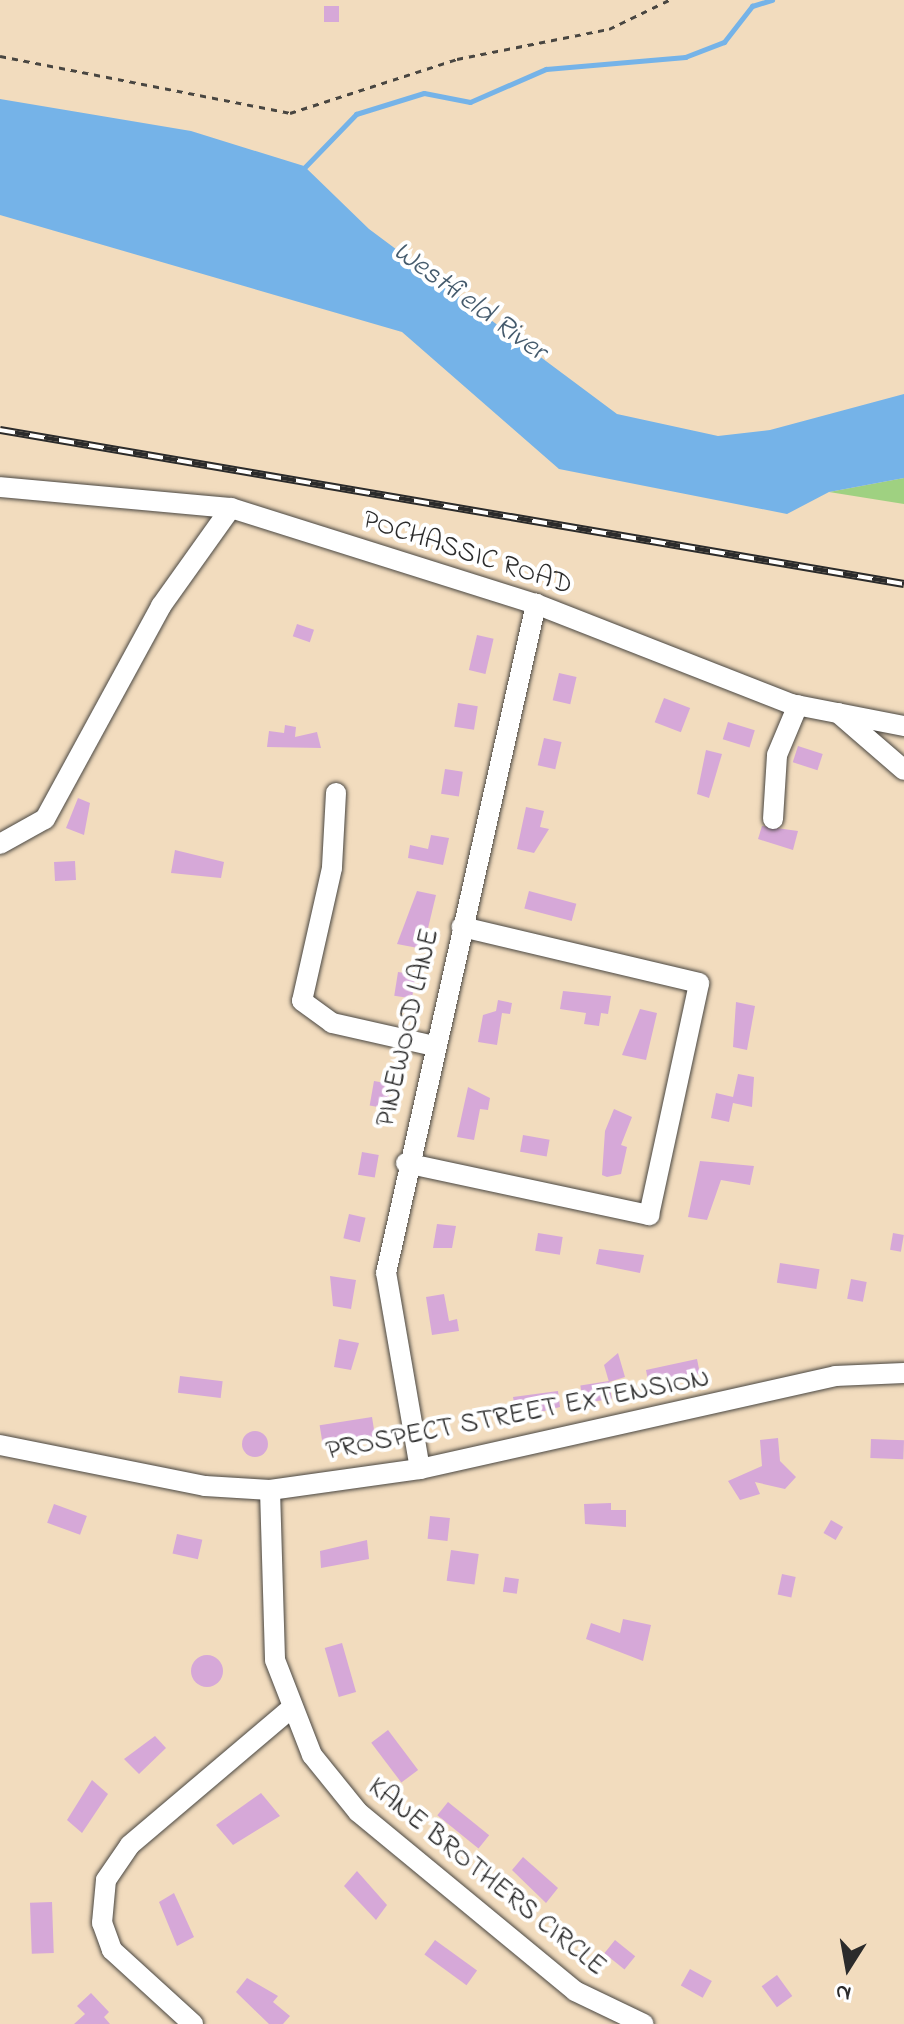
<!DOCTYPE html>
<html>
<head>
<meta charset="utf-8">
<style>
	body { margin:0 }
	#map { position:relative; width:904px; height:2024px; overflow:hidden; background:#f2dcbe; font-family:"Indie Flower",sans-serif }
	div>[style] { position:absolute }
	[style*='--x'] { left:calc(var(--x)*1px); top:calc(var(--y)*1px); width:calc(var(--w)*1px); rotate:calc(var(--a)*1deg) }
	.green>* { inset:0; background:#9fd181 }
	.water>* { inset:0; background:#75b3e8 }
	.stream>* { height:5px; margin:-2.5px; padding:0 2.5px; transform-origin:2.5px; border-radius:2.5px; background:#75b3e8 }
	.building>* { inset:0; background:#d6a8d8; transform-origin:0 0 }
	.round { border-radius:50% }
	.path>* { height:3px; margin-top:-1.5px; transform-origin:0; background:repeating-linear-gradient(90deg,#494641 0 6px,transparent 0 12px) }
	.roads { filter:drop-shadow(0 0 2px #494641) drop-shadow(0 0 2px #494641) }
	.minor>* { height:20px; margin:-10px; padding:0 10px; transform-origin:10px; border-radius:10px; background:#fff }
	.rail>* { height:8px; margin-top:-4px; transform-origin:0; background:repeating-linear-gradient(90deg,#fff 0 15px,#2b2b2b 0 30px); box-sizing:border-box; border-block:2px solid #2b2b2b }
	span { translate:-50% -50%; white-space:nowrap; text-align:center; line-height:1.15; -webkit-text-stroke:8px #fff; paint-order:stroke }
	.street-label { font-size:28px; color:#2b2b2b }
	.water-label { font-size:30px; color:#455b6d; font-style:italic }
	.north { position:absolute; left:808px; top:1928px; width:80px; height:80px; -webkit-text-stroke:6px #fff; paint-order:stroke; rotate:191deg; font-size:22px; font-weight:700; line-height:32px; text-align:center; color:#2b2b2b }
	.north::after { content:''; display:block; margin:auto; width:28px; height:36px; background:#2b2b2b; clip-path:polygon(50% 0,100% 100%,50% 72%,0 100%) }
</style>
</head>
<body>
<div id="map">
	<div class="green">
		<div style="clip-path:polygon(904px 478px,904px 504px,829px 492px)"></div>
	</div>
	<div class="water">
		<div style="clip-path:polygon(0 99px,191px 131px,304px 166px,369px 229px,617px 414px,718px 436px,770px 430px,904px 394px,904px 478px,829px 492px,787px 514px,559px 469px,402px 332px,0 215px)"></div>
	</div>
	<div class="stream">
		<div style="--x:302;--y:170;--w:78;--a:-46"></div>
		<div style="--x:356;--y:114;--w:71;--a:-17.2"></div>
		<div style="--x:424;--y:93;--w:47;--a:11.1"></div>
		<div style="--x:470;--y:102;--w:83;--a:-23.5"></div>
		<div style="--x:546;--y:69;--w:140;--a:-4.9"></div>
		<div style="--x:685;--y:57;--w:42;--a:-21"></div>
		<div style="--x:724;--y:42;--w:46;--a:-52.1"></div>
		<div style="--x:752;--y:6;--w:21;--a:-17"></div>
	</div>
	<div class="building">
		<div style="left:324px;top:6px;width:15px;height:16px"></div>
		<div style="left:297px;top:624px;width:18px;height:13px;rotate:19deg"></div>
		<div style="left:477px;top:635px;width:17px;height:36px;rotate:13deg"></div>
		<div style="left:559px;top:673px;width:18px;height:28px;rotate:13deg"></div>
		<div style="left:664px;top:698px;width:28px;height:26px;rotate:21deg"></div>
		<div style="left:458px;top:703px;width:20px;height:24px;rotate:9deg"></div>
		<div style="left:728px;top:722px;width:28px;height:18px;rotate:17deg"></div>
		<div style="clip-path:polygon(285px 725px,296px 727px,295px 737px,317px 732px,321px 748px,267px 747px,269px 731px,284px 733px)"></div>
		<div style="left:544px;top:738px;width:18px;height:28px;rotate:13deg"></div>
		<div style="left:798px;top:746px;width:26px;height:17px;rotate:18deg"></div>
		<div style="clip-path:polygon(706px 750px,722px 754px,709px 798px,697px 794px)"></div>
		<div style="left:445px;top:769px;width:18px;height:25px;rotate:9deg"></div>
		<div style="clip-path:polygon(78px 798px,90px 803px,84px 835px,66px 828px)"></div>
		<div style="clip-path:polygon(526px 807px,544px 811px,540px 827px,549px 829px,534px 853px,517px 849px)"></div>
		<div style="clip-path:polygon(762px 826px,798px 831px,793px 850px,758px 839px)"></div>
		<div style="clip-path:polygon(431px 835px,449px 838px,443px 865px,408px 858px,410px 845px,428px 849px)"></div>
		<div style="clip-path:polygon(175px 850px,224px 862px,221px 878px,171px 873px)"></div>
		<div style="left:75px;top:861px;width:19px;height:21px;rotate:87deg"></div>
		<div style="clip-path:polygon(417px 891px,436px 895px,423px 949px,397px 944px)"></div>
		<div style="left:529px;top:891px;width:49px;height:18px;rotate:15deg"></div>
		<div style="left:398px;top:972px;width:18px;height:24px;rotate:9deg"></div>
		<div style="clip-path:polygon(563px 991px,611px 996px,608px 1014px,601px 1013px,599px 1026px,584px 1024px,586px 1013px,560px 1009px)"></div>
		<div style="clip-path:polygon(498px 1000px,512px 1003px,510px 1014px,502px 1013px,497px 1045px,478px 1042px,483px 1015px,496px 1011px)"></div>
		<div style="clip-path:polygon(736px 1002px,755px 1006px,747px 1050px,733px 1047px)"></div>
		<div style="clip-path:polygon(640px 1009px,657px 1013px,646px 1060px,622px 1055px)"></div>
		<div style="clip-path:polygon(738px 1074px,754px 1077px,752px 1107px,733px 1103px,729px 1122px,711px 1118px,716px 1093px,733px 1097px)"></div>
		<div style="left:374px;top:1081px;width:17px;height:25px;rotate:10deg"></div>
		<div style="clip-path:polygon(468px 1087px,490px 1098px,488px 1110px,480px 1109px,474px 1140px,457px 1137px)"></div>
		<div style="clip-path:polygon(614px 1109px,632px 1117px,621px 1145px,627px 1147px,621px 1174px,607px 1177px,602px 1175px,605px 1131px)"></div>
		<div style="left:523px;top:1135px;width:27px;height:17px;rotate:10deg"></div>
		<div style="left:362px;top:1152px;width:17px;height:23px;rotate:10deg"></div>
		<div style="clip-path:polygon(700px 1161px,754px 1166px,750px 1185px,721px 1180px,707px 1220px,688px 1217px)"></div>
		<div style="left:349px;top:1214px;width:17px;height:25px;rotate:13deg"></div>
		<div style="clip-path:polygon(437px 1224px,456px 1226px,452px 1248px,433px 1248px)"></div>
		<div style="left:538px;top:1233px;width:25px;height:18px;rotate:9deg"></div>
		<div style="left:893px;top:1233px;width:11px;height:17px;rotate:10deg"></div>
		<div style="clip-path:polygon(599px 1249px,644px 1255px,640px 1273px,596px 1264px)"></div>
		<div style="left:780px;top:1263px;width:40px;height:20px;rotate:9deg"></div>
		<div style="clip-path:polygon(330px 1276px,356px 1280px,351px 1309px,333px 1306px)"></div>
		<div style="left:851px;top:1279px;width:16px;height:20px;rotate:11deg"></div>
		<div style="clip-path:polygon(444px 1294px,449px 1321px,457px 1319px,459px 1331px,432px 1335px,426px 1297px)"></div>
		<div style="clip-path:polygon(339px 1339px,359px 1343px,351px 1370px,334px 1367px)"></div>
		<div style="clip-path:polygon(618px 1353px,625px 1377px,609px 1382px,604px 1365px)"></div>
		<div style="clip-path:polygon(697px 1359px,700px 1374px,650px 1391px,646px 1370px)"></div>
		<div style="left:180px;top:1376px;width:43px;height:17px;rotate:7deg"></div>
		<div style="left:609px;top:1381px;width:18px;height:29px;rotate:81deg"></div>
		<div style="clip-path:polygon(558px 1391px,560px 1407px,517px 1418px,513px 1397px)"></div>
		<div style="left:372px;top:1417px;width:20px;height:53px;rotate:81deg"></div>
		<div class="round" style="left:242px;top:1431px;width:26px;height:26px"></div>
		<div style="clip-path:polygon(778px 1438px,780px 1461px,796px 1477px,785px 1489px,755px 1482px,760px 1494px,740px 1500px,728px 1481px,762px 1466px,760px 1440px)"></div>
		<div style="left:871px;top:1439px;width:33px;height:19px;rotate:2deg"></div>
		<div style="clip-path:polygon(611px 1503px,611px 1510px,626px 1510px,626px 1527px,585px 1524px,584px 1504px)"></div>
		<div style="left:54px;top:1504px;width:35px;height:20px;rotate:20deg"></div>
		<div style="left:430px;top:1516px;width:20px;height:23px;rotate:6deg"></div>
		<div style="left:831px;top:1520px;width:14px;height:15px;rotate:30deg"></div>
		<div style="left:177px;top:1534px;width:26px;height:20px;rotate:13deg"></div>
		<div style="clip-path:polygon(367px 1540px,369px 1559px,321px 1568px,320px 1551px)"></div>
		<div style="left:451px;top:1550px;width:28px;height:31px;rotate:8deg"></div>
		<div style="left:782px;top:1574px;width:14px;height:21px;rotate:12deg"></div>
		<div style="left:505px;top:1577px;width:14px;height:15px;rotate:8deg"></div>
		<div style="clip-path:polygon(623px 1619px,651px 1625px,643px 1661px,586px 1639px,591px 1623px,620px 1633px)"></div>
		<div style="left:342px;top:1643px;width:51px;height:18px;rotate:74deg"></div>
		<div class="round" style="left:191px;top:1655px;width:32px;height:32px"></div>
		<div style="left:388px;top:1730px;width:50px;height:21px;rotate:53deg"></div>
		<div style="clip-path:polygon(155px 1736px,166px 1748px,139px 1774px,124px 1759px)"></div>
		<div style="clip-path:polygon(92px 1780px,108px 1794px,82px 1833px,67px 1820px)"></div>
		<div style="clip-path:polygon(261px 1793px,280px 1816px,233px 1845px,216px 1825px)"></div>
		<div style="left:448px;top:1802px;width:53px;height:17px;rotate:39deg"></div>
		<div style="clip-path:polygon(523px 1857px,558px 1888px,546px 1903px,512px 1870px)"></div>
		<div style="clip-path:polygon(357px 1871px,387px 1905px,376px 1920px,344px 1886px)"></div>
		<div style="clip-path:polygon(174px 1893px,194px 1937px,177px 1946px,159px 1902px)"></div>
		<div style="left:52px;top:1902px;width:51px;height:22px;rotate:88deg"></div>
		<div style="left:435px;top:1940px;width:52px;height:18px;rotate:36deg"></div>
		<div style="left:615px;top:1940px;width:26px;height:17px;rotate:39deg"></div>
		<div style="left:690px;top:1969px;width:25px;height:19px;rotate:29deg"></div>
		<div style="left:777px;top:1975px;width:26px;height:19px;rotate:54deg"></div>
		<div style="clip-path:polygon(247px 1978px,278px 1996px,273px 2002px,290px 2016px,283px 2024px,269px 2024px,236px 1992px)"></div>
		<div style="clip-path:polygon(91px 1993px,109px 2012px,104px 2017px,110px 2024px,74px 2024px,85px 2014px,77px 2006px)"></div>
	</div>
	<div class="path">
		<div style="--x:0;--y:56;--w:296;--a:11.1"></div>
		<div style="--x:290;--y:113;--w:176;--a:-17.9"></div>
		<div style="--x:457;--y:59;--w:155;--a:-11.2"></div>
		<div style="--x:609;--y:29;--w:67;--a:-25.8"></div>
	</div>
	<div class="roads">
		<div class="minor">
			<div style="--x:0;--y:487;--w:232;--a:5.2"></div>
			<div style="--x:231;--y:508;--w:320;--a:17.5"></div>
			<div style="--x:536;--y:604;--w:274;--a:21.4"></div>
			<div style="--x:791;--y:704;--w:115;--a:11"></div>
			<div style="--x:838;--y:713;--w:87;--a:40.8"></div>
			<div style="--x:336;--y:793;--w:75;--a:93.1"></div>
			<div style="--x:332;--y:868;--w:136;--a:102.7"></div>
			<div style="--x:302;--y:1001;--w:37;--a:36"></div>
			<div style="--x:332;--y:1023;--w:105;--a:12.7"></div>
			<div style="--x:773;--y:819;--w:64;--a:-86.4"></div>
			<div style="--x:777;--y:755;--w:54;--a:-67.2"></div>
			<div style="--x:0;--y:844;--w:51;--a:-29.1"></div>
			<div style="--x:45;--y:819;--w:243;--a:-61.4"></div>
			<div style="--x:161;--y:606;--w:120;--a:-54.5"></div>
			<div style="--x:406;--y:1163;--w:249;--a:12.1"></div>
			<div style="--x:649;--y:1215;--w:237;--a:-77.8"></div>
			<div style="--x:699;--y:983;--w:244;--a:-166.7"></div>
			<div style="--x:0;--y:1445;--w:209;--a:11.3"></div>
			<div style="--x:205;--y:1486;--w:65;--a:3.5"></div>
			<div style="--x:270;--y:1490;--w:151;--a:-8"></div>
			<div style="--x:420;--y:1469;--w:425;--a:-12.6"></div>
			<div style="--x:835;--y:1376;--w:69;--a:-2.5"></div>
			<div style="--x:420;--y:1469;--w:199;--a:-99.8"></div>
			<div style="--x:386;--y:1273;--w:686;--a:-77.36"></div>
			<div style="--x:270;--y:1490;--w:170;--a:88.3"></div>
			<div style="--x:275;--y:1660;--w:102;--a:68.7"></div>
			<div style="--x:312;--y:1755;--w:73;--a:51.1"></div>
			<div style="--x:358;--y:1812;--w:281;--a:39.5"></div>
			<div style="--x:575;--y:1991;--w:76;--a:25.6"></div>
			<div style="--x:193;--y:2024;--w:110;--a:-137.6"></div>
			<div style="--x:112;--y:1950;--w:29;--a:-110"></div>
			<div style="--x:102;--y:1923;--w:43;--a:-84.7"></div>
			<div style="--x:106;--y:1880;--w:42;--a:-55.6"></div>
			<div style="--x:130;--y:1845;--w:209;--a:-40.3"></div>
		</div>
	</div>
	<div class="rail">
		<div style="--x:0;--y:430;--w:917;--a:9.67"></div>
	</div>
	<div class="street-label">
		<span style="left:467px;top:554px;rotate:18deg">POCHASSIC ROAD</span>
		<span style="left:409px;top:1028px;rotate:-77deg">PINEWOOD LANE</span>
		<span style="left:518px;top:1416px;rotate:-11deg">PROSPECT STREET EXTENSION</span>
		<span style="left:486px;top:1878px;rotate:39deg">KANE BROTHERS CIRCLE</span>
	</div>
	<div class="water-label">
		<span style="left:469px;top:302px;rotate:36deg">Westfield River</span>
	</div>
	<div class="north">N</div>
</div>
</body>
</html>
